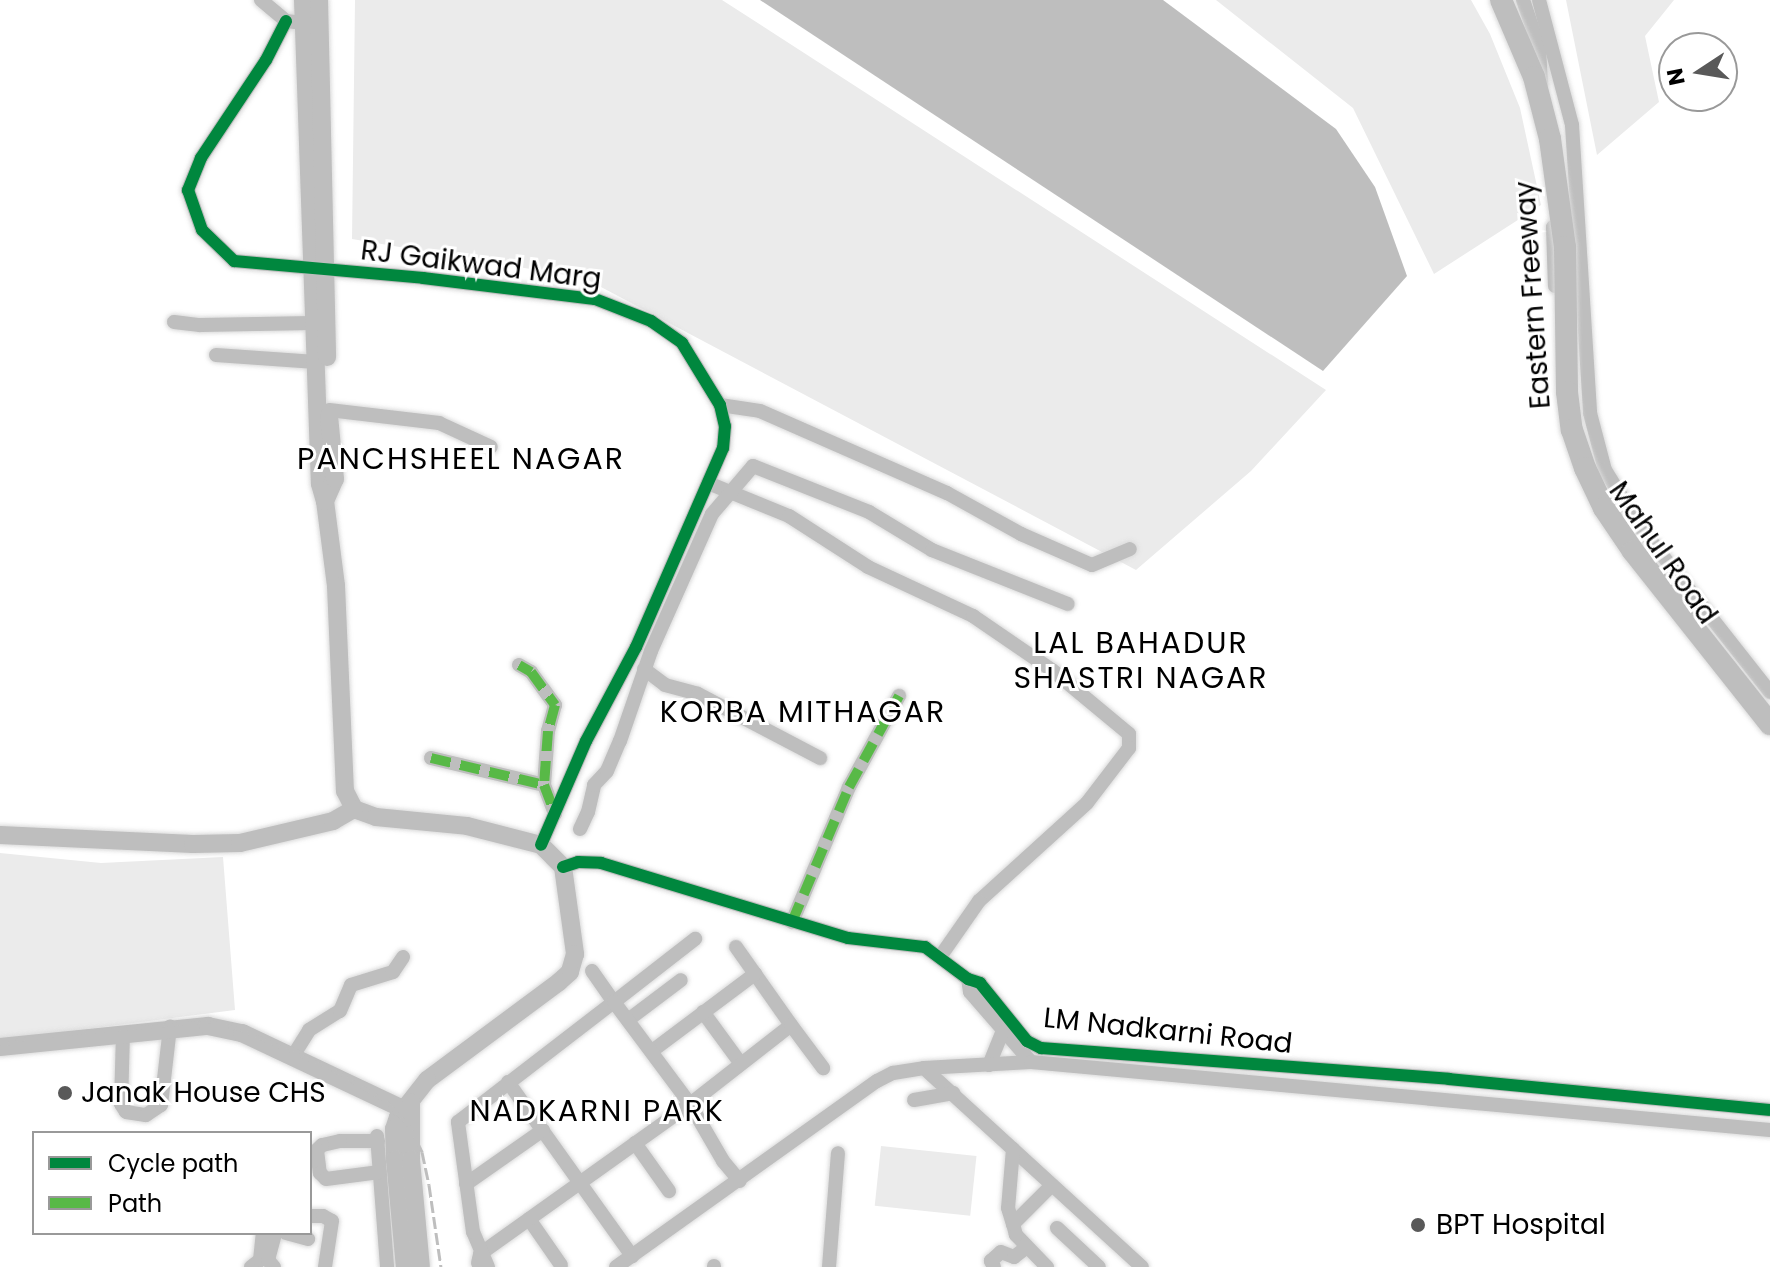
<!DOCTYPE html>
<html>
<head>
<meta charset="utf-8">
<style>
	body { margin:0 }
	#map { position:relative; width:1770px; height:1267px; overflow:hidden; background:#fff; font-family:Poppins,sans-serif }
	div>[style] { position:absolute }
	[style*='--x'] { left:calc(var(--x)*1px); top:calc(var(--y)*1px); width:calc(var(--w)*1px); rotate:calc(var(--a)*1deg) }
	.green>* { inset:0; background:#ebebeb; transform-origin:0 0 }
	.water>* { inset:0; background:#bebebe }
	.roads { filter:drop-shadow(0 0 2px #dbdbdb) drop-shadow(0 0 2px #dbdbdb) }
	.minor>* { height:14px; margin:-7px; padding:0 7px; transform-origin:7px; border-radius:7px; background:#bebebe }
	.major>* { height:18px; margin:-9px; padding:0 9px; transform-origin:9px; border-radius:9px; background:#bebebe }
	.rail>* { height:3px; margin-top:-1.5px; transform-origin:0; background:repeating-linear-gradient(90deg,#bebebe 0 12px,transparent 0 16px) }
	.bridges { filter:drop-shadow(0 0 2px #dbdbdb) drop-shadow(0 0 2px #dbdbdb) }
	.highway-bridge>* { height:22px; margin:-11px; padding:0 11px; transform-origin:11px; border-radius:11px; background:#bebebe }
	.quiet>* { height:10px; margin-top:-5px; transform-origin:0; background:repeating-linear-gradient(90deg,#58b947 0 20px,transparent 0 30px) }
	.cycleway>* { height:12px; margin:-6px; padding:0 6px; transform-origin:6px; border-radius:6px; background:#00873e }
	.dots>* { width:22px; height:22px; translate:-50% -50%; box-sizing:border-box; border:4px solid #fff; border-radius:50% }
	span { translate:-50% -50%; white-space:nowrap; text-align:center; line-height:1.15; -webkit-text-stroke:6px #fff; paint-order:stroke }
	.street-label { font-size:28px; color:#000 }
	.poi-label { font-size:28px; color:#000 }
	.left { translate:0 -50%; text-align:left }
	.neighbourhood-label { font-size:30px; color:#000; letter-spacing:2px }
	.legend { position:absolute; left:32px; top:1131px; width:280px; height:104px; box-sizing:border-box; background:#fff; border:2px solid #999; margin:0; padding:10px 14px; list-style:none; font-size:24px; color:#000 }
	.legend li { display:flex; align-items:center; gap:16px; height:40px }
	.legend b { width:40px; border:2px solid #999 }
	.north { position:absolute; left:1658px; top:32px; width:80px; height:80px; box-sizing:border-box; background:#fff; border:2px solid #999; border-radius:50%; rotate:258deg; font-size:22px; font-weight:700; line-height:32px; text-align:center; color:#000 }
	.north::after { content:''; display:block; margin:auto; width:28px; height:36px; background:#595959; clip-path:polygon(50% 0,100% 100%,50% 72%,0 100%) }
</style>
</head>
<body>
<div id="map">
	<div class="green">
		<div style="clip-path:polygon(355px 0,722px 0,1326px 390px,1251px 471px,1136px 570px,584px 278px,352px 239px)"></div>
		<div style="clip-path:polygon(1216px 0,1471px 0,1490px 34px,1520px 108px,1541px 205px,1434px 274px,1353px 108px)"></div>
		<div style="clip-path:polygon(1566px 0,1674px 0,1645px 36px,1659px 102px,1597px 155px)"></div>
		<div style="clip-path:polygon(0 853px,101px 863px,223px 857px,235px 1010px,0 1040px)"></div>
		<div style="left:881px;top:1146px;width:96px;height:60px;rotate:6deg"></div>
	</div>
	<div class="water">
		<div style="clip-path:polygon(760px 0,1163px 0,1336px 129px,1375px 187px,1407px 276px,1323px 371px)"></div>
	</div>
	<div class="roads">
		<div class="minor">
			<div style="--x:261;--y:0;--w:33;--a:40"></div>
			<div style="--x:286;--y:21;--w:9;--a:6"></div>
			<div style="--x:1523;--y:0;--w:50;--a:71.2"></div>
			<div style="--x:1539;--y:47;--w:36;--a:87"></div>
			<div style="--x:1539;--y:0;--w:129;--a:75.2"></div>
			<div style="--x:1572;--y:125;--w:289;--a:86.4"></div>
			<div style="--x:1590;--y:413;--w:59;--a:75.3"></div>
			<div style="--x:1605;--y:470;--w:67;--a:58.4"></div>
			<div style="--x:1640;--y:527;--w:210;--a:51.8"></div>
			<div style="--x:286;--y:21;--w:44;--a:117.1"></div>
			<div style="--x:266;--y:60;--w:118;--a:123.6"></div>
			<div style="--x:201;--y:158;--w:35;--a:112"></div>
			<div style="--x:188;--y:190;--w:42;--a:70.7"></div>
			<div style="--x:202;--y:230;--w:45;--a:44.1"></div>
			<div style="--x:234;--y:261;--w:190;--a:5.1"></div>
			<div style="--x:423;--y:278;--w:173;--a:7"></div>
			<div style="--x:595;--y:299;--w:60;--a:21.4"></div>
			<div style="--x:651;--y:321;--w:38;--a:35"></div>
			<div style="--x:682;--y:343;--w:73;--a:58.5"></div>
			<div style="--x:720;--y:405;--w:22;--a:77"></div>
			<div style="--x:725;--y:426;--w:22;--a:95"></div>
			<div style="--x:723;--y:448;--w:217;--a:113.6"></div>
			<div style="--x:636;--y:647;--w:106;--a:118"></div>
			<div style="--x:586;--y:741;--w:113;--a:113.4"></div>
			<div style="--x:1553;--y:227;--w:59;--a:88.1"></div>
			<div style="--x:174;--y:322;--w:26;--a:7"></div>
			<div style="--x:200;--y:325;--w:113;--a:-1"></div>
			<div style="--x:216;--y:355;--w:100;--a:4"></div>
			<div style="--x:720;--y:405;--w:40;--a:8.5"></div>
			<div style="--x:760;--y:411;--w:204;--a:23.7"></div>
			<div style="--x:947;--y:493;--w:85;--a:29"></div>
			<div style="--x:1021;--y:534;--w:77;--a:23.6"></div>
			<div style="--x:1092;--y:565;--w:41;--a:-22.8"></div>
			<div style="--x:329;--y:410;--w:111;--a:6.7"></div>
			<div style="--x:439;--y:423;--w:57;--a:24.8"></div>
			<div style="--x:708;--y:483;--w:87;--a:22.2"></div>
			<div style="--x:789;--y:516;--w:94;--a:32.8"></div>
			<div style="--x:868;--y:567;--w:116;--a:25"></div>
			<div style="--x:973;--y:616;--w:96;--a:34.4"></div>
			<div style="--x:1052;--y:670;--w:100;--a:39.7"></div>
			<div style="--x:1129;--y:734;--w:14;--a:90"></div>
			<div style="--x:1129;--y:748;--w:69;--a:127.4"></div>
			<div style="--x:1087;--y:803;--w:146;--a:137.8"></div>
			<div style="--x:979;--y:901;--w:68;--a:124.9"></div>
			<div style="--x:519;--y:665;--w:14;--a:30"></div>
			<div style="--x:531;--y:672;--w:41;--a:54"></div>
			<div style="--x:555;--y:705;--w:27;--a:105"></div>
			<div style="--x:548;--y:731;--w:54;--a:94.2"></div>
			<div style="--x:544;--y:785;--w:31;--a:69"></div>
			<div style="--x:644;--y:669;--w:26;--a:37"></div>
			<div style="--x:665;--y:685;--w:34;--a:15"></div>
			<div style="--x:698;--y:694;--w:138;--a:27.7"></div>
			<div style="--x:431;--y:758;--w:116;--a:13.4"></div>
			<div style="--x:580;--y:829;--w:19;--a:-65"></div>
			<div style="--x:588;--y:812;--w:28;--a:-77"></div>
			<div style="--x:594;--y:785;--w:19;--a:-47"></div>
			<div style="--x:607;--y:771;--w:33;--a:-67"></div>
			<div style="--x:620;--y:741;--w:95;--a:-71"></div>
			<div style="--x:651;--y:651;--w:150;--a:-66"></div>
			<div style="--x:712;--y:514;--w:63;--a:-49.5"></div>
			<div style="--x:753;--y:466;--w:125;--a:21.6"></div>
			<div style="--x:869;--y:512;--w:74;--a:31.1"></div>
			<div style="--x:932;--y:550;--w:146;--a:21.7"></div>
			<div style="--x:563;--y:867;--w:16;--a:-18"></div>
			<div style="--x:578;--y:862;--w:23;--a:2"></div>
			<div style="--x:601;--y:863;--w:258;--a:16.9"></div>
			<div style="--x:848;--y:938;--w:78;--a:6.7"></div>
			<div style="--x:925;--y:947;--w:54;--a:36.7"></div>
			<div style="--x:968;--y:979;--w:13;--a:18"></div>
			<div style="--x:980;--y:983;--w:75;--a:51"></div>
			<div style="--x:1027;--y:1041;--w:16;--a:27"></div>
			<div style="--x:1041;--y:1048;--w:409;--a:4.3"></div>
			<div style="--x:1449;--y:1079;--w:322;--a:5.5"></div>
			<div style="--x:792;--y:922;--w:147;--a:-67.1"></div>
			<div style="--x:849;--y:787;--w:104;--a:-61.2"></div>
			<div style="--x:736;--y:947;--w:95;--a:54.8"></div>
			<div style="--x:592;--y:971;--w:38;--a:55"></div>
			<div style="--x:614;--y:1002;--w:103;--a:-37.9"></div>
			<div style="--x:968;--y:979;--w:13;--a:81"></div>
			<div style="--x:970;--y:992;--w:93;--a:48.9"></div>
			<div style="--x:703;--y:1012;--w:64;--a:53.8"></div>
			<div style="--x:628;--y:1020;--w:66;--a:-37"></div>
			<div style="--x:123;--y:1033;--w:71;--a:91.6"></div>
			<div style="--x:121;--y:1104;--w:9;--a:58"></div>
			<div style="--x:126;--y:1112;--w:20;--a:9"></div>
			<div style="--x:146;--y:1115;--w:18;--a:-34"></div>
			<div style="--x:161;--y:1105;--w:79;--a:-83.4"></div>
			<div style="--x:652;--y:1051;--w:129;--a:-36.8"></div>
			<div style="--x:293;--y:1056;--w:31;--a:-58"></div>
			<div style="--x:309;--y:1030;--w:36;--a:-32"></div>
			<div style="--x:340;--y:1011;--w:28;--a:-67"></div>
			<div style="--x:351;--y:985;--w:44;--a:-17.2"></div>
			<div style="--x:393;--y:972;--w:18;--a:-56"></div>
			<div style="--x:989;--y:1065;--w:35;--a:-68"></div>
			<div style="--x:924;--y:1068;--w:295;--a:42.4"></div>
			<div style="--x:508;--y:1082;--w:214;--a:54.5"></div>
			<div style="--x:914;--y:1100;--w:40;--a:-10"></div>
			<div style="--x:377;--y:1136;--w:131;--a:85.6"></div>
			<div style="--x:378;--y:1141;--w:38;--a:180"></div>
			<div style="--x:340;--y:1141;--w:18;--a:167"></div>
			<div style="--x:322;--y:1145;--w:7;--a:135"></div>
			<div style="--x:317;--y:1150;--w:23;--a:83"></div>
			<div style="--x:320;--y:1173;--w:8;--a:45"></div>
			<div style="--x:326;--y:1179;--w:54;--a:-7.4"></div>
			<div style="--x:635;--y:1143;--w:59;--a:54.7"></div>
			<div style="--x:1013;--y:1149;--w:59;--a:94.8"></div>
			<div style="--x:1008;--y:1208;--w:17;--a:73"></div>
			<div style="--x:466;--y:1184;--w:94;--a:-35"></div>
			<div style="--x:310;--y:1216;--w:13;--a:0"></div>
			<div style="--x:323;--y:1216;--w:10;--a:29"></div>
			<div style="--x:332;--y:1221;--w:47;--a:98.7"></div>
			<div style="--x:529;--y:1219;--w:56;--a:55.2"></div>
			<div style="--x:1057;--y:1228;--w:57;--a:42.9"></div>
			<div style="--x:286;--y:1233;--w:23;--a:15"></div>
			<div style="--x:478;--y:1263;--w:9;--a:-77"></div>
			<div style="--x:480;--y:1254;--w:258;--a:-35.5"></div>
			<div style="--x:690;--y:1104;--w:128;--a:-38"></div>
			<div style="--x:791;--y:1025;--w:54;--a:53.3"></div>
			<div style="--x:714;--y:1266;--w:1;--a:90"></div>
			<div style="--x:251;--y:1267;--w:11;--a:-38"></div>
			<div style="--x:260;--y:1260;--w:27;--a:-84"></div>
			<div style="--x:274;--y:1267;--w:9;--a:-131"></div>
			<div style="--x:268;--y:1260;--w:28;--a:-75"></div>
			<div style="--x:488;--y:1267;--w:38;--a:-113"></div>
			<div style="--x:473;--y:1232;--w:111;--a:-97.8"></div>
			<div style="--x:458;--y:1122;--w:197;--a:-37.6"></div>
			<div style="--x:614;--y:1002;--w:127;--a:53.3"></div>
			<div style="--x:690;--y:1104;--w:66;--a:59.9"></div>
			<div style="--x:723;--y:1161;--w:26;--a:50"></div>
			<div style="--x:616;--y:1267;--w:320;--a:-35.5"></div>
			<div style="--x:877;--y:1081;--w:18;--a:-27"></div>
			<div style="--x:893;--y:1073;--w:31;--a:-9"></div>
			<div style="--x:924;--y:1068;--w:107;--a:-3.2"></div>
			<div style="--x:1031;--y:1062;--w:742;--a:5.26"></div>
			<div style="--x:829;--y:1267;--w:114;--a:-85.5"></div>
			<div style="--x:994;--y:1267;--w:7;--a:-117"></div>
			<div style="--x:991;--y:1261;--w:13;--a:-42"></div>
			<div style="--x:1001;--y:1252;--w:14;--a:21"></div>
			<div style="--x:1014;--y:1257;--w:16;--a:-38"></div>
			<div style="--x:1047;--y:1267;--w:45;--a:-134.1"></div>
			<div style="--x:1016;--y:1235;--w:11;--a:-105"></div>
			<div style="--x:1013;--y:1224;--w:55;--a:-45"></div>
		</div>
		<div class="major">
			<div style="--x:303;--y:0;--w:484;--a:88"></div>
			<div style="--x:320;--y:484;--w:18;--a:74"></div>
			<div style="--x:325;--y:501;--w:86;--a:82.6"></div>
			<div style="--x:336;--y:586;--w:205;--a:87.5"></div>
			<div style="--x:345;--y:791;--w:20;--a:63"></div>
			<div style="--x:354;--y:809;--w:23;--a:20"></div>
			<div style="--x:376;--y:817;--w:91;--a:5.6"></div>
			<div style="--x:467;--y:826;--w:76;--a:14.4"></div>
			<div style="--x:541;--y:845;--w:31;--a:45"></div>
			<div style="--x:563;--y:867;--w:88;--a:82.1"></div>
			<div style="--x:575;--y:954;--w:19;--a:106"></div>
			<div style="--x:570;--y:972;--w:15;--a:138"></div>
			<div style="--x:559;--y:982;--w:164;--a:143.4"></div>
			<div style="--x:427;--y:1080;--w:47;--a:128.1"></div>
			<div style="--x:398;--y:1117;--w:13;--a:108"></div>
			<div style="--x:394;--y:1129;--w:31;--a:88"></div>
			<div style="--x:395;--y:1160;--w:107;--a:84.7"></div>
			<div style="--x:319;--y:0;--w:357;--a:88.7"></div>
			<div style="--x:325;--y:501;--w:24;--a:-66"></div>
			<div style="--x:335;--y:479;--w:64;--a:-95.4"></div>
			<div style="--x:0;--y:835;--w:193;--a:2.7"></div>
			<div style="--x:193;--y:844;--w:47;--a:-1.2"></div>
			<div style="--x:240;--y:843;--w:96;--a:-13.3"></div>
			<div style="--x:333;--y:821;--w:24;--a:-30"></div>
			<div style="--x:0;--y:1047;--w:209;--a:-5.8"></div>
			<div style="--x:208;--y:1026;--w:35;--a:12"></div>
			<div style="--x:242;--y:1033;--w:187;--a:25.3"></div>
			<div style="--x:411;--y:1102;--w:58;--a:90"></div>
			<div style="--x:411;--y:1160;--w:107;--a:84.7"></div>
		</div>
	</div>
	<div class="rail">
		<div style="--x:0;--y:1047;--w:17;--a:-24"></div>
		<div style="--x:16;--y:1040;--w:45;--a:-7.6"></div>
		<div style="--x:61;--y:1034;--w:150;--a:-5"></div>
		<div style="--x:210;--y:1021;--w:31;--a:15"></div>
		<div style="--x:240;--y:1029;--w:100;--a:23.5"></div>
		<div style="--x:332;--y:1069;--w:63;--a:30.7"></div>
		<div style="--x:386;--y:1101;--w:35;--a:47"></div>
		<div style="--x:410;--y:1127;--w:28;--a:64"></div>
		<div style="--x:422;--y:1152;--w:34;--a:78"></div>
		<div style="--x:429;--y:1185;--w:83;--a:81.7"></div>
	</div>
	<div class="bridges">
		<div class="highway-bridge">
			<div style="--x:1501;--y:0;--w:84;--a:66.8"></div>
			<div style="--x:1534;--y:77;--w:64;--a:75.5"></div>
			<div style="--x:1550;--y:139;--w:109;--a:82.1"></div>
			<div style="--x:1565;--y:247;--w:145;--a:89.2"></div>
			<div style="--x:1567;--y:392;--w:38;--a:83"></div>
			<div style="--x:1572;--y:430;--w:40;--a:71.1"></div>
			<div style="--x:1585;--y:468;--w:44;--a:64.6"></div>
			<div style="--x:1604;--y:508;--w:52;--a:56"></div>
			<div style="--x:1633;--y:551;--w:221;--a:51.6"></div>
		</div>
	</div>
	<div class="quiet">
		<div style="--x:519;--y:665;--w:14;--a:30"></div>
		<div style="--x:531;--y:672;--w:41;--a:54"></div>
		<div style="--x:555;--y:705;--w:27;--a:105"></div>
		<div style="--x:548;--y:731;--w:54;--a:94.2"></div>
		<div style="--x:544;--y:785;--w:31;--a:69"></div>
		<div style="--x:431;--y:758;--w:116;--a:13.4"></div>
		<div style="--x:792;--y:922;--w:147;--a:-67.1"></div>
		<div style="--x:849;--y:787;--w:104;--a:-61.2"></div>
	</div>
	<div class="cycleway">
		<div style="--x:286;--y:21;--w:44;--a:117.1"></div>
		<div style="--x:266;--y:60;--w:118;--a:123.6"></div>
		<div style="--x:201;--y:158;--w:35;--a:112"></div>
		<div style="--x:188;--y:190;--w:42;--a:70.7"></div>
		<div style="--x:202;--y:230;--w:45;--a:44.1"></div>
		<div style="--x:234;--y:261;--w:190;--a:5.1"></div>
		<div style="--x:423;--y:278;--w:173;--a:7"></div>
		<div style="--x:595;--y:299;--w:60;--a:21.4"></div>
		<div style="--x:651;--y:321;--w:38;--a:35"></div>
		<div style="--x:682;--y:343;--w:73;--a:58.5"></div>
		<div style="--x:720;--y:405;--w:22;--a:77"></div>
		<div style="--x:725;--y:426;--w:22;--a:95"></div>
		<div style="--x:723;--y:448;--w:217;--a:113.6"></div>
		<div style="--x:636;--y:647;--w:106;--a:118"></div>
		<div style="--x:586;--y:741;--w:113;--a:113.4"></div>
		<div style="--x:563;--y:867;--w:16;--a:-18"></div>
		<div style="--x:578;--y:862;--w:23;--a:2"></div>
		<div style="--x:601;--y:863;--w:258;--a:16.9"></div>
		<div style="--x:848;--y:938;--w:78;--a:6.7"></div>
		<div style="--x:925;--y:947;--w:54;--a:36.7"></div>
		<div style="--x:968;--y:979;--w:13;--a:18"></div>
		<div style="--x:980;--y:983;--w:75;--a:51"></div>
		<div style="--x:1027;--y:1041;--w:16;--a:27"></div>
		<div style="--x:1041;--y:1048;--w:409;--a:4.3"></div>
		<div style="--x:1449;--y:1079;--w:322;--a:5.5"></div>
	</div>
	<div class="dots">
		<div style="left:65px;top:1093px;background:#595959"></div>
		<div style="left:1418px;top:1225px;background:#595959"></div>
	</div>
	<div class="street-label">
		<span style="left:481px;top:265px;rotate:7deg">RJ Gaikwad Marg</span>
		<span style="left:1533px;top:295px;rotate:-94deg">Eastern Freeway</span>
		<span style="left:1663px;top:553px;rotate:55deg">Mahul Road</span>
		<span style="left:1168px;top:1031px;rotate:6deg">LM Nadkarni Road</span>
	</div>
	<div class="poi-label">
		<span class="left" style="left:81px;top:1093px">Janak House CHS</span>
		<span class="left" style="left:1436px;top:1225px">BPT Hospital</span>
	</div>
	<div class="neighbourhood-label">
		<span style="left:461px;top:459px">PANCHSHEEL NAGAR</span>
		<span style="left:1141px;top:660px">LAL BAHADUR<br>SHASTRI NAGAR</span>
		<span style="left:803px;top:712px">KORBA MITHAGAR</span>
		<span style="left:597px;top:1111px">NADKARNI PARK</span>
	</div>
	<ul class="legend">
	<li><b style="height:10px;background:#00873e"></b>Cycle path</li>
	<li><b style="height:10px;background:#58b947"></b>Path</li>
	</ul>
	<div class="north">N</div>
</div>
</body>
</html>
